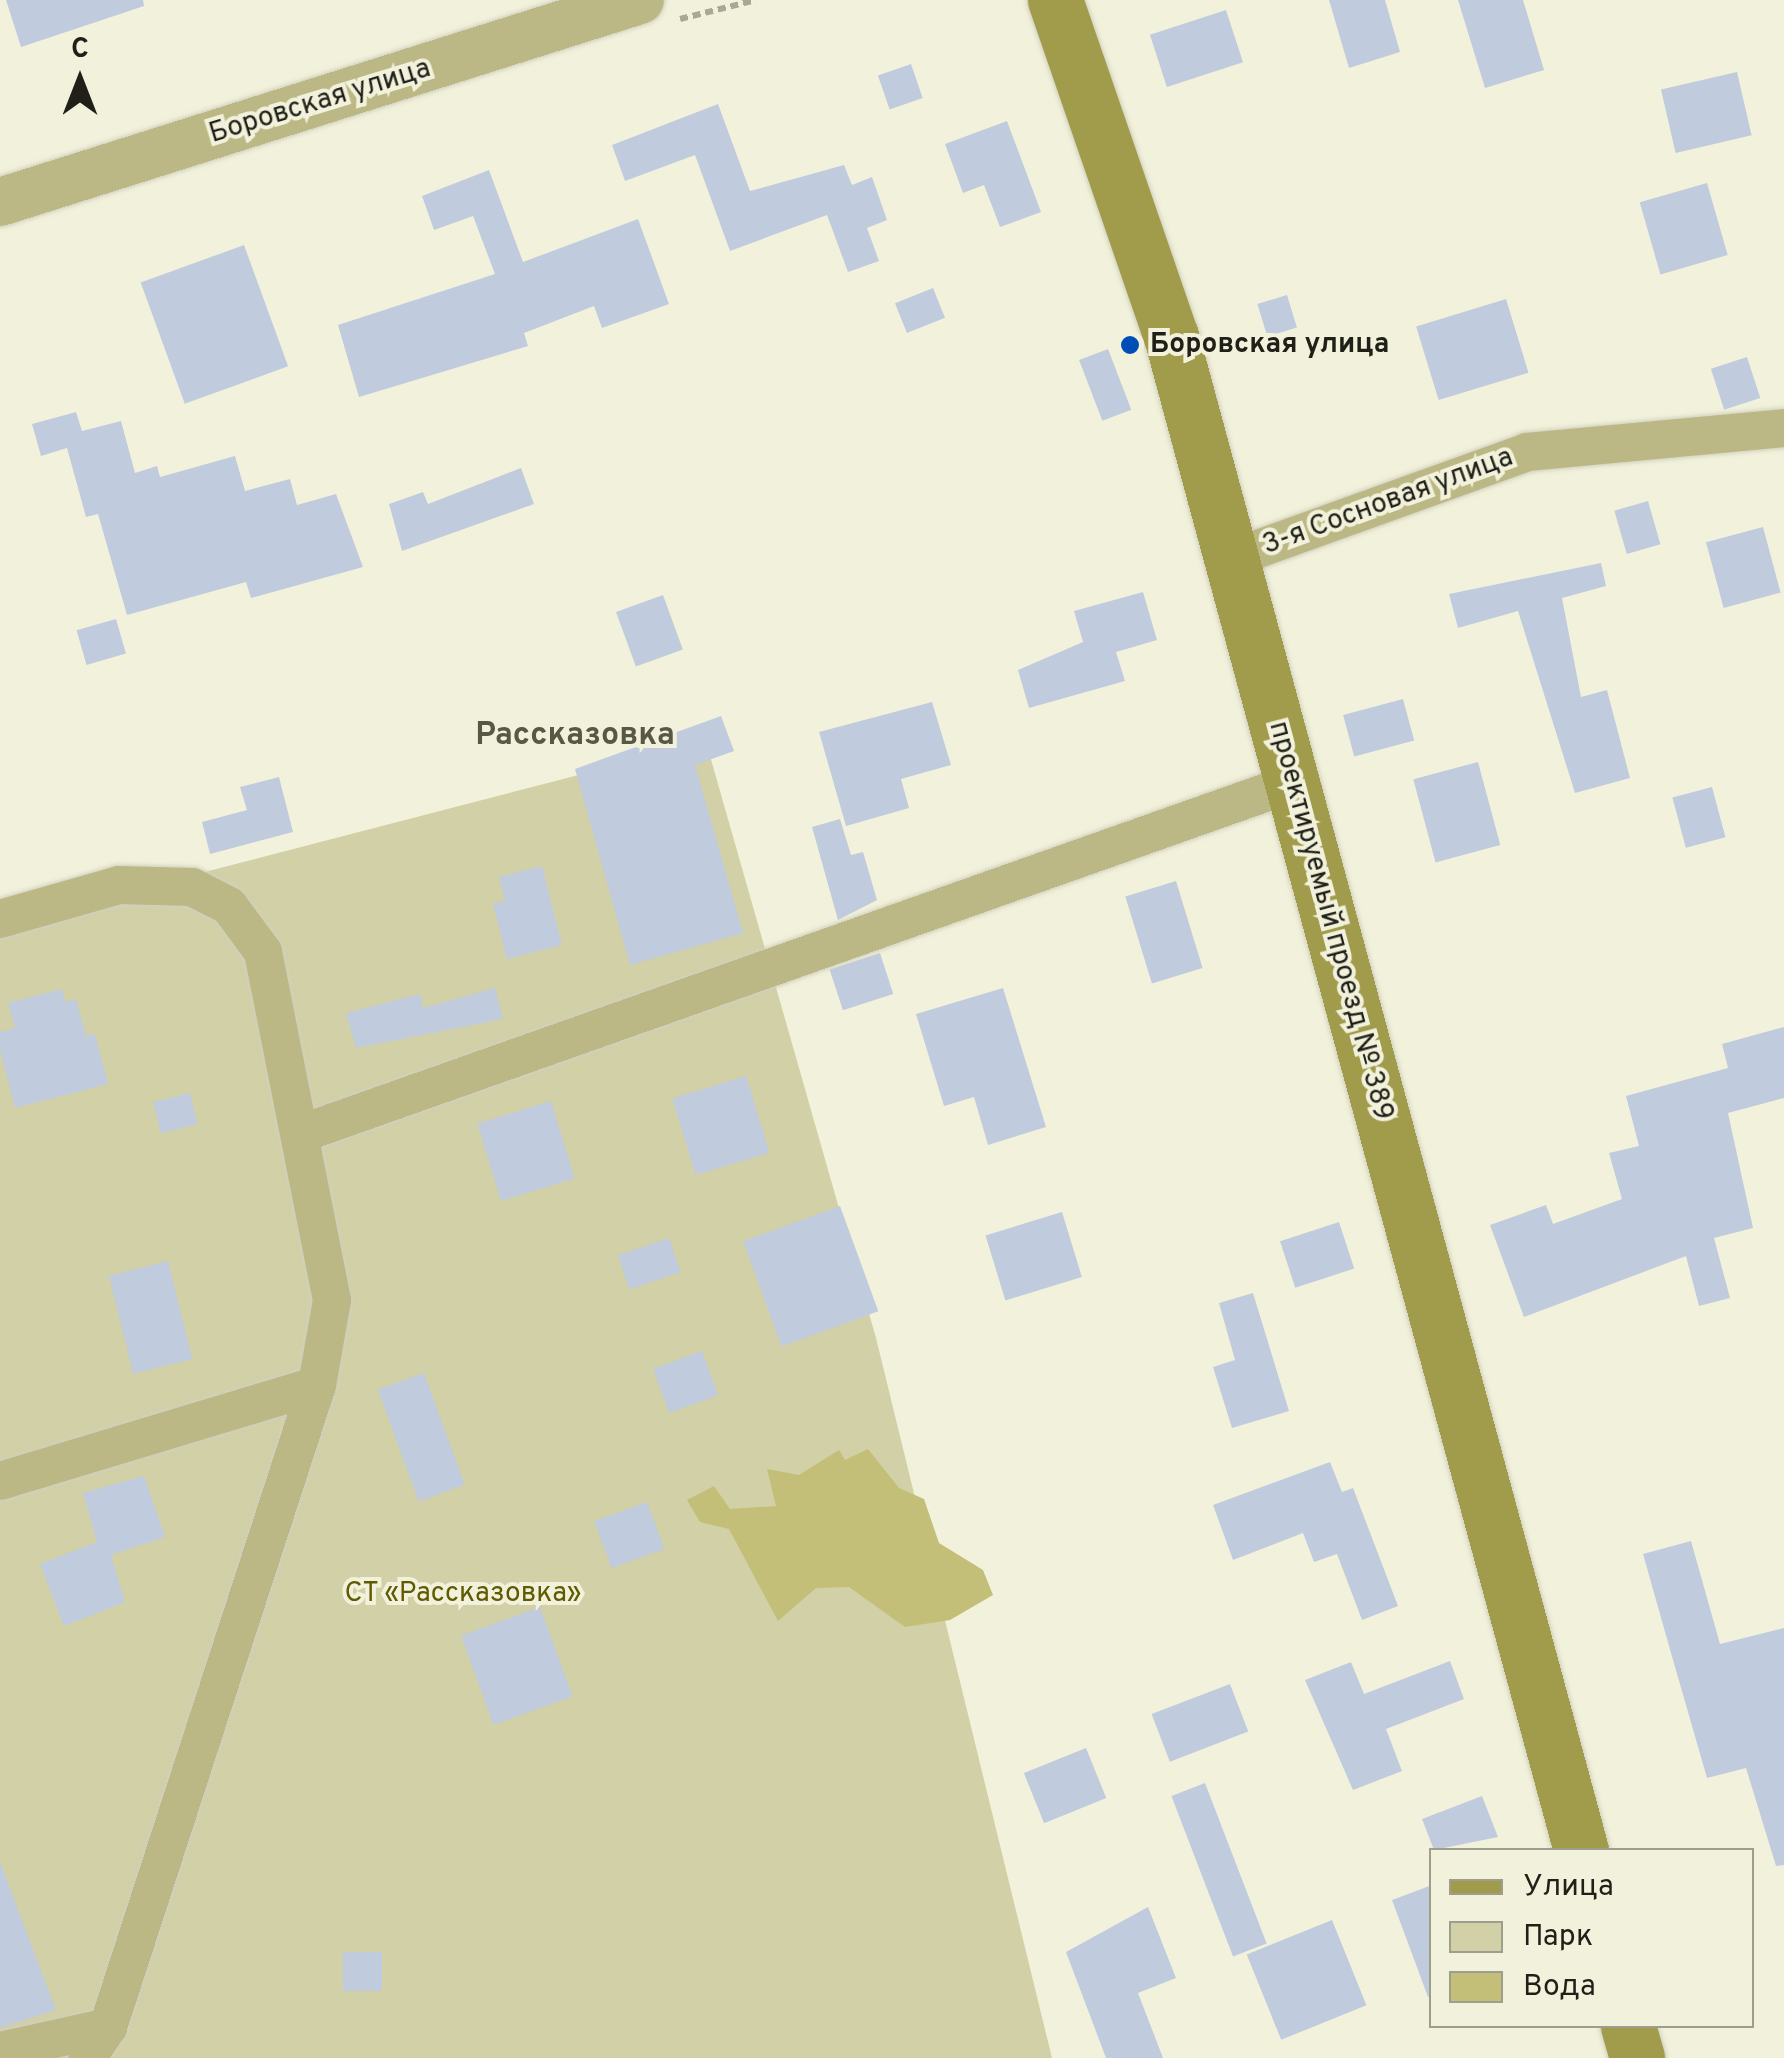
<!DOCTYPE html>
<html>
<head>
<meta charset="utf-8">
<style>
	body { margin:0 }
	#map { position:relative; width:1784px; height:2058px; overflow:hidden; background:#f2f2dc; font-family:Overpass,sans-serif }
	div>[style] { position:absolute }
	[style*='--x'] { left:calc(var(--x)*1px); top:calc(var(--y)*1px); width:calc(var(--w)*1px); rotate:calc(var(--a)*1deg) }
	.green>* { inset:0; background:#d2d0a6 }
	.water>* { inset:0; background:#c3bf79 }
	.building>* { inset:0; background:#c0cbdd; transform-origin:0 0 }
	.path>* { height:6px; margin-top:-3px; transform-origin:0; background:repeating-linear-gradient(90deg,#a9a897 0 8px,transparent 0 13px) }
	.roads { filter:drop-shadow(0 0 2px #d0d0bd) drop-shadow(0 0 2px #d0d0bd) }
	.minor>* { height:38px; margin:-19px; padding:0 19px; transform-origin:19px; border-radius:19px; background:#bbb885 }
	.tertiary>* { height:48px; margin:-24px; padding:0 24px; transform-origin:24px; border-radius:24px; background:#bbb885 }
	.secondary>* { height:55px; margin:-27.5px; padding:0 27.5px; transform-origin:27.5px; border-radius:27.5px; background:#a19b4c }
	.dots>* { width:28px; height:28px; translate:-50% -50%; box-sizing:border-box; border:5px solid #f2f2dc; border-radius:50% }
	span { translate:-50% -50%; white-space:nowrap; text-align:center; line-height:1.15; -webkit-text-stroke:8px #f2f2dc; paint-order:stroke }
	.street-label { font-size:28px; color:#201f18 }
	.poi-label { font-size:28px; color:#201f18; font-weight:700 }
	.left { translate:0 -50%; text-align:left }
	.park-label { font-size:28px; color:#605a03 }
	.quarter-label { font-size:32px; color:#585846; font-weight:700 }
	.legend { position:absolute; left:1429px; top:1848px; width:325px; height:180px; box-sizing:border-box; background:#f2f2dc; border:2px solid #9e9e8e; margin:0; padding:12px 18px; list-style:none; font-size:30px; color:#201f18 }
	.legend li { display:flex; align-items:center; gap:20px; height:50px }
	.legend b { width:50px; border:2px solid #9e9e8e }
	.north { position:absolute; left:30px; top:30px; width:100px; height:100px; -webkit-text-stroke:8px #f2f2dc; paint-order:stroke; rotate:0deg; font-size:28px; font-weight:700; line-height:40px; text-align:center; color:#201f18 }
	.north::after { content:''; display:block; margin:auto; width:35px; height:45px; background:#201f18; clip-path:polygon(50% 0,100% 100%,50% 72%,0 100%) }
</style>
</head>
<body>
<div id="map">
	<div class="green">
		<div style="clip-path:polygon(706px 742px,876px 1338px,1052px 2058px,0 2058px,0 925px)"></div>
	</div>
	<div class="water">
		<div style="clip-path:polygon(868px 1449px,899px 1488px,924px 1499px,939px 1543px,983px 1570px,993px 1595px,950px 1620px,905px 1627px,849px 1587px,816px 1588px,778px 1621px,729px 1529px,700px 1522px,687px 1500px,714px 1486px,730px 1509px,776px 1506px,767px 1469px,799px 1475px,839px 1450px,845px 1460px)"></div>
	</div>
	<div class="building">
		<div style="clip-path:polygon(6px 0,143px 0,144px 6px,21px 47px)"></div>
		<div style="clip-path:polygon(1329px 0,1385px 0,1400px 52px,1349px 68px)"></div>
		<div style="clip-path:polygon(1458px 0,1523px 0,1544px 70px,1485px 88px)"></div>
		<div style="left:1226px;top:10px;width:55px;height:80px;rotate:72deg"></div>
		<div style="left:911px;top:64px;width:36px;height:35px;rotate:71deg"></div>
		<div style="left:1737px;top:72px;width:65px;height:78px;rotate:77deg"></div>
		<div style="clip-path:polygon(718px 104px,750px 191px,844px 165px,852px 185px,872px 177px,887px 220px,867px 228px,879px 261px,848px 272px,827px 215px,730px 251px,695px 155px,625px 181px,612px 145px)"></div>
		<div style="clip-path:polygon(1007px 121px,1041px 212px,1000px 227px,984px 185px,963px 193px,945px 144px)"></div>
		<div style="clip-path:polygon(489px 170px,523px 262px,638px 219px,669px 304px,602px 328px,594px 306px,524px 333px,528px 346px,359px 397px,338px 325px,495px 274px,473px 216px,434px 230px,422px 196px)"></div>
		<div style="left:1707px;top:183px;width:75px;height:70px;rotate:74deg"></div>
		<div style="left:244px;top:245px;width:129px;height:110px;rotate:70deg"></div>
		<div style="left:933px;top:288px;width:32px;height:41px;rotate:68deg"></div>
		<div style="left:1287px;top:295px;width:34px;height:31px;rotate:73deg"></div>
		<div style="left:1506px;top:299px;width:77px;height:94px;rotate:73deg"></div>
		<div style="left:1108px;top:349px;width:65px;height:31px;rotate:69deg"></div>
		<div style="left:1747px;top:357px;width:43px;height:38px;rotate:72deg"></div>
		<div style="clip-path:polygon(76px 412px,82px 431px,121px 421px,135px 473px,157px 466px,160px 477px,235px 456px,245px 491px,290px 479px,297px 505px,336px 494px,363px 567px,251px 598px,246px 582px,127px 615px,98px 514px,86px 517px,67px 448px,41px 456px,32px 424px)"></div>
		<div style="clip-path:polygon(521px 468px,534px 504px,402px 551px,389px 504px,423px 492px,428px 504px)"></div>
		<div style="left:1648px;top:501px;width:45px;height:35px;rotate:74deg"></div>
		<div style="left:1763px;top:527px;width:68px;height:59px;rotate:75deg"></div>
		<div style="clip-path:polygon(1601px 563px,1606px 586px,1562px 598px,1581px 697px,1607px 690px,1630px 778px,1575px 793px,1518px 611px,1458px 628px,1449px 594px)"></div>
		<div style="clip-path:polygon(1143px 592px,1157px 640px,1116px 652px,1125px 681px,1029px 708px,1018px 670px,1083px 642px,1074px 611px)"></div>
		<div style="left:663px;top:595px;width:58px;height:50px;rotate:70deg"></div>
		<div style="left:116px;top:619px;width:36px;height:41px;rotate:74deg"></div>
		<div style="left:1403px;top:699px;width:43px;height:62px;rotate:75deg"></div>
		<div style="clip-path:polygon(932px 702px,951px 765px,901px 779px,909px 808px,846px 826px,819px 732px)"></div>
		<div style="clip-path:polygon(721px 716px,734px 751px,695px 765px,743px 933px,630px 965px,575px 769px)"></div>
		<div style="left:1478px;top:762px;width:86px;height:67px;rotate:75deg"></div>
		<div style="clip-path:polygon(279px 777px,293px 832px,210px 854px,202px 822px,247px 810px,240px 787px)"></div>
		<div style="left:1712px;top:787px;width:52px;height:41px;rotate:75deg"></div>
		<div style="clip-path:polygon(840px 819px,851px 855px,863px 852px,877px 900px,838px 920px,812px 827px)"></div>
		<div style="clip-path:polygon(542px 866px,562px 945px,507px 959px,493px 904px,505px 901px,499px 877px)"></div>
		<div style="left:1176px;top:881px;width:91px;height:53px;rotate:73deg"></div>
		<div style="left:880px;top:953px;width:43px;height:53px;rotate:72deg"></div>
		<div style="clip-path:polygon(495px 988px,503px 1019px,356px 1048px,346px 1013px,420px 994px,423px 1008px)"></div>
		<div style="clip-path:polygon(1003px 988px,1046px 1127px,988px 1145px,974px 1097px,944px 1106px,916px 1014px)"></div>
		<div style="clip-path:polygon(62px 989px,65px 1002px,76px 999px,86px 1036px,95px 1034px,108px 1084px,15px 1108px,0 1050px,0 1032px,15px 1028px,8px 1003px)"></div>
		<div style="clip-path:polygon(1784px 1027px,1784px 1098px,1728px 1113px,1753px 1228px,1714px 1238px,1730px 1298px,1699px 1306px,1686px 1256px,1524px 1317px,1490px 1225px,1546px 1205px,1553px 1224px,1622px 1199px,1609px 1153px,1639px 1146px,1626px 1096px,1728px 1068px,1722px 1044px)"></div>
		<div style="left:746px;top:1076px;width:80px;height:77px;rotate:73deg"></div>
		<div style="left:190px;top:1093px;width:32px;height:38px;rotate:76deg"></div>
		<div style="left:551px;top:1101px;width:81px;height:77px;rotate:73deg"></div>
		<div style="left:840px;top:1206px;width:112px;height:103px;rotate:70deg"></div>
		<div style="left:1062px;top:1212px;width:68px;height:80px;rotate:73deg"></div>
		<div style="left:1339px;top:1222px;width:49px;height:62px;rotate:72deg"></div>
		<div style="left:669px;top:1238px;width:36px;height:54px;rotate:71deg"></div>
		<div style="left:168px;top:1261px;width:101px;height:61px;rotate:76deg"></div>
		<div style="clip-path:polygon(1253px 1293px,1289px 1411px,1232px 1428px,1213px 1367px,1235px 1360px,1219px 1303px)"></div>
		<div style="left:702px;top:1351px;width:47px;height:52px;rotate:70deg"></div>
		<div style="left:424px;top:1373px;width:119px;height:49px;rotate:70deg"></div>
		<div style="clip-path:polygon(1330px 1462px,1342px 1492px,1353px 1488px,1398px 1606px,1362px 1620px,1337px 1554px,1314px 1562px,1303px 1533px,1233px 1560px,1213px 1505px)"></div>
		<div style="clip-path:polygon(144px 1476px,165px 1537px,111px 1555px,125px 1602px,64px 1626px,40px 1564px,97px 1542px,83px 1493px)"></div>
		<div style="left:647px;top:1502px;width:50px;height:56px;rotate:70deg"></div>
		<div style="clip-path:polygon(1691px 1541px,1720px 1644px,1784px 1628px,1784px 1865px,1776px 1866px,1746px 1768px,1707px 1778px,1671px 1653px,1643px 1554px)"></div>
		<div style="left:540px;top:1607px;width:95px;height:84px;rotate:70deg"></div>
		<div style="clip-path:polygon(1450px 1661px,1464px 1699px,1386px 1729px,1402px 1771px,1353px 1790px,1305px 1680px,1351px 1662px,1364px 1694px)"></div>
		<div style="left:1230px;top:1684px;width:51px;height:84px;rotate:69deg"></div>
		<div style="left:1086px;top:1748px;width:54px;height:67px;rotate:68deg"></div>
		<div style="left:1205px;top:1783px;width:172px;height:36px;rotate:69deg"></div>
		<div style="clip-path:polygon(1482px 1796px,1498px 1837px,1434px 1850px,1422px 1819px)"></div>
		<div style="clip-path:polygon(0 1862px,56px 2010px,0 2028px)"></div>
		<div style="clip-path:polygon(1432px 1885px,1432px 1996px,1428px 1997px,1392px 1900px)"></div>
		<div style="clip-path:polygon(1148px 1907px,1176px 1978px,1138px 1993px,1163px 2058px,1106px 2058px,1066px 1952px)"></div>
		<div style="left:1332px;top:1920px;width:92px;height:92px;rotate:68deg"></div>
		<div style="left:343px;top:1952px;width:39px;height:39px"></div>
	</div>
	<div class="path">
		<div style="--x:680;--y:19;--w:78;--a:-14"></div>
	</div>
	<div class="roads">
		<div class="minor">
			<div style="--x:1233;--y:558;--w:313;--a:-19.8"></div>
			<div style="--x:1527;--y:452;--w:258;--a:-5.3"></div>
			<div style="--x:0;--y:919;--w:124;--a:-15.9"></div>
			<div style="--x:119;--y:885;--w:73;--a:1.6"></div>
			<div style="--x:192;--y:887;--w:42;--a:27.2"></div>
			<div style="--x:229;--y:906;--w:57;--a:53.5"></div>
			<div style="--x:263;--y:952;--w:355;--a:78.8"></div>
			<div style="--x:332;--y:1300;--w:86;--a:100"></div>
			<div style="--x:317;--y:1385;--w:675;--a:108.03"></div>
			<div style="--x:108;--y:2027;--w:37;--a:124"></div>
			<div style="--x:300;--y:1134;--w:1053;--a:-19.47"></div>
			<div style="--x:0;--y:1481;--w:331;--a:-16.8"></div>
			<div style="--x:0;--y:2051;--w:111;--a:-12.5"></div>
		</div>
		<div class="tertiary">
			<div style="--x:0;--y:202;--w:671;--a:-17.52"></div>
		</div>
		<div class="secondary">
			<div style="--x:1055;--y:0;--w:355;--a:71"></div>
			<div style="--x:1171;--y:336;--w:1569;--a:74.85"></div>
			<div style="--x:1628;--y:2026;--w:33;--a:74"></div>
		</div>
	</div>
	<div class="dots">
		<div style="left:1130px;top:345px;background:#004db7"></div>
	</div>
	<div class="street-label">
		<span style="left:320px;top:102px;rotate:-17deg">Боровская улица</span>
		<span style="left:1388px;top:502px;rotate:-20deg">3-я Сосновая улица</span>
		<span style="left:1330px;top:921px;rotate:75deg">проектируемый проезд № 389</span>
	</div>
	<div class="poi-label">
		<span class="left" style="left:1150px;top:345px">Боровская улица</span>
	</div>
	<div class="park-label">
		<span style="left:463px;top:1594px">СТ «Рассказовка»</span>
	</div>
	<div class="quarter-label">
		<span style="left:575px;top:736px">Рассказовка</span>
	</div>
	<ul class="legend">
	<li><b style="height:12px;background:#a19b4c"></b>Улица</li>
	<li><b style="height:28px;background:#d2d0a6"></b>Парк</li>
	<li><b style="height:28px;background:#c3bf79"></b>Вода</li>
	</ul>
	<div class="north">С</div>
</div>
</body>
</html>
